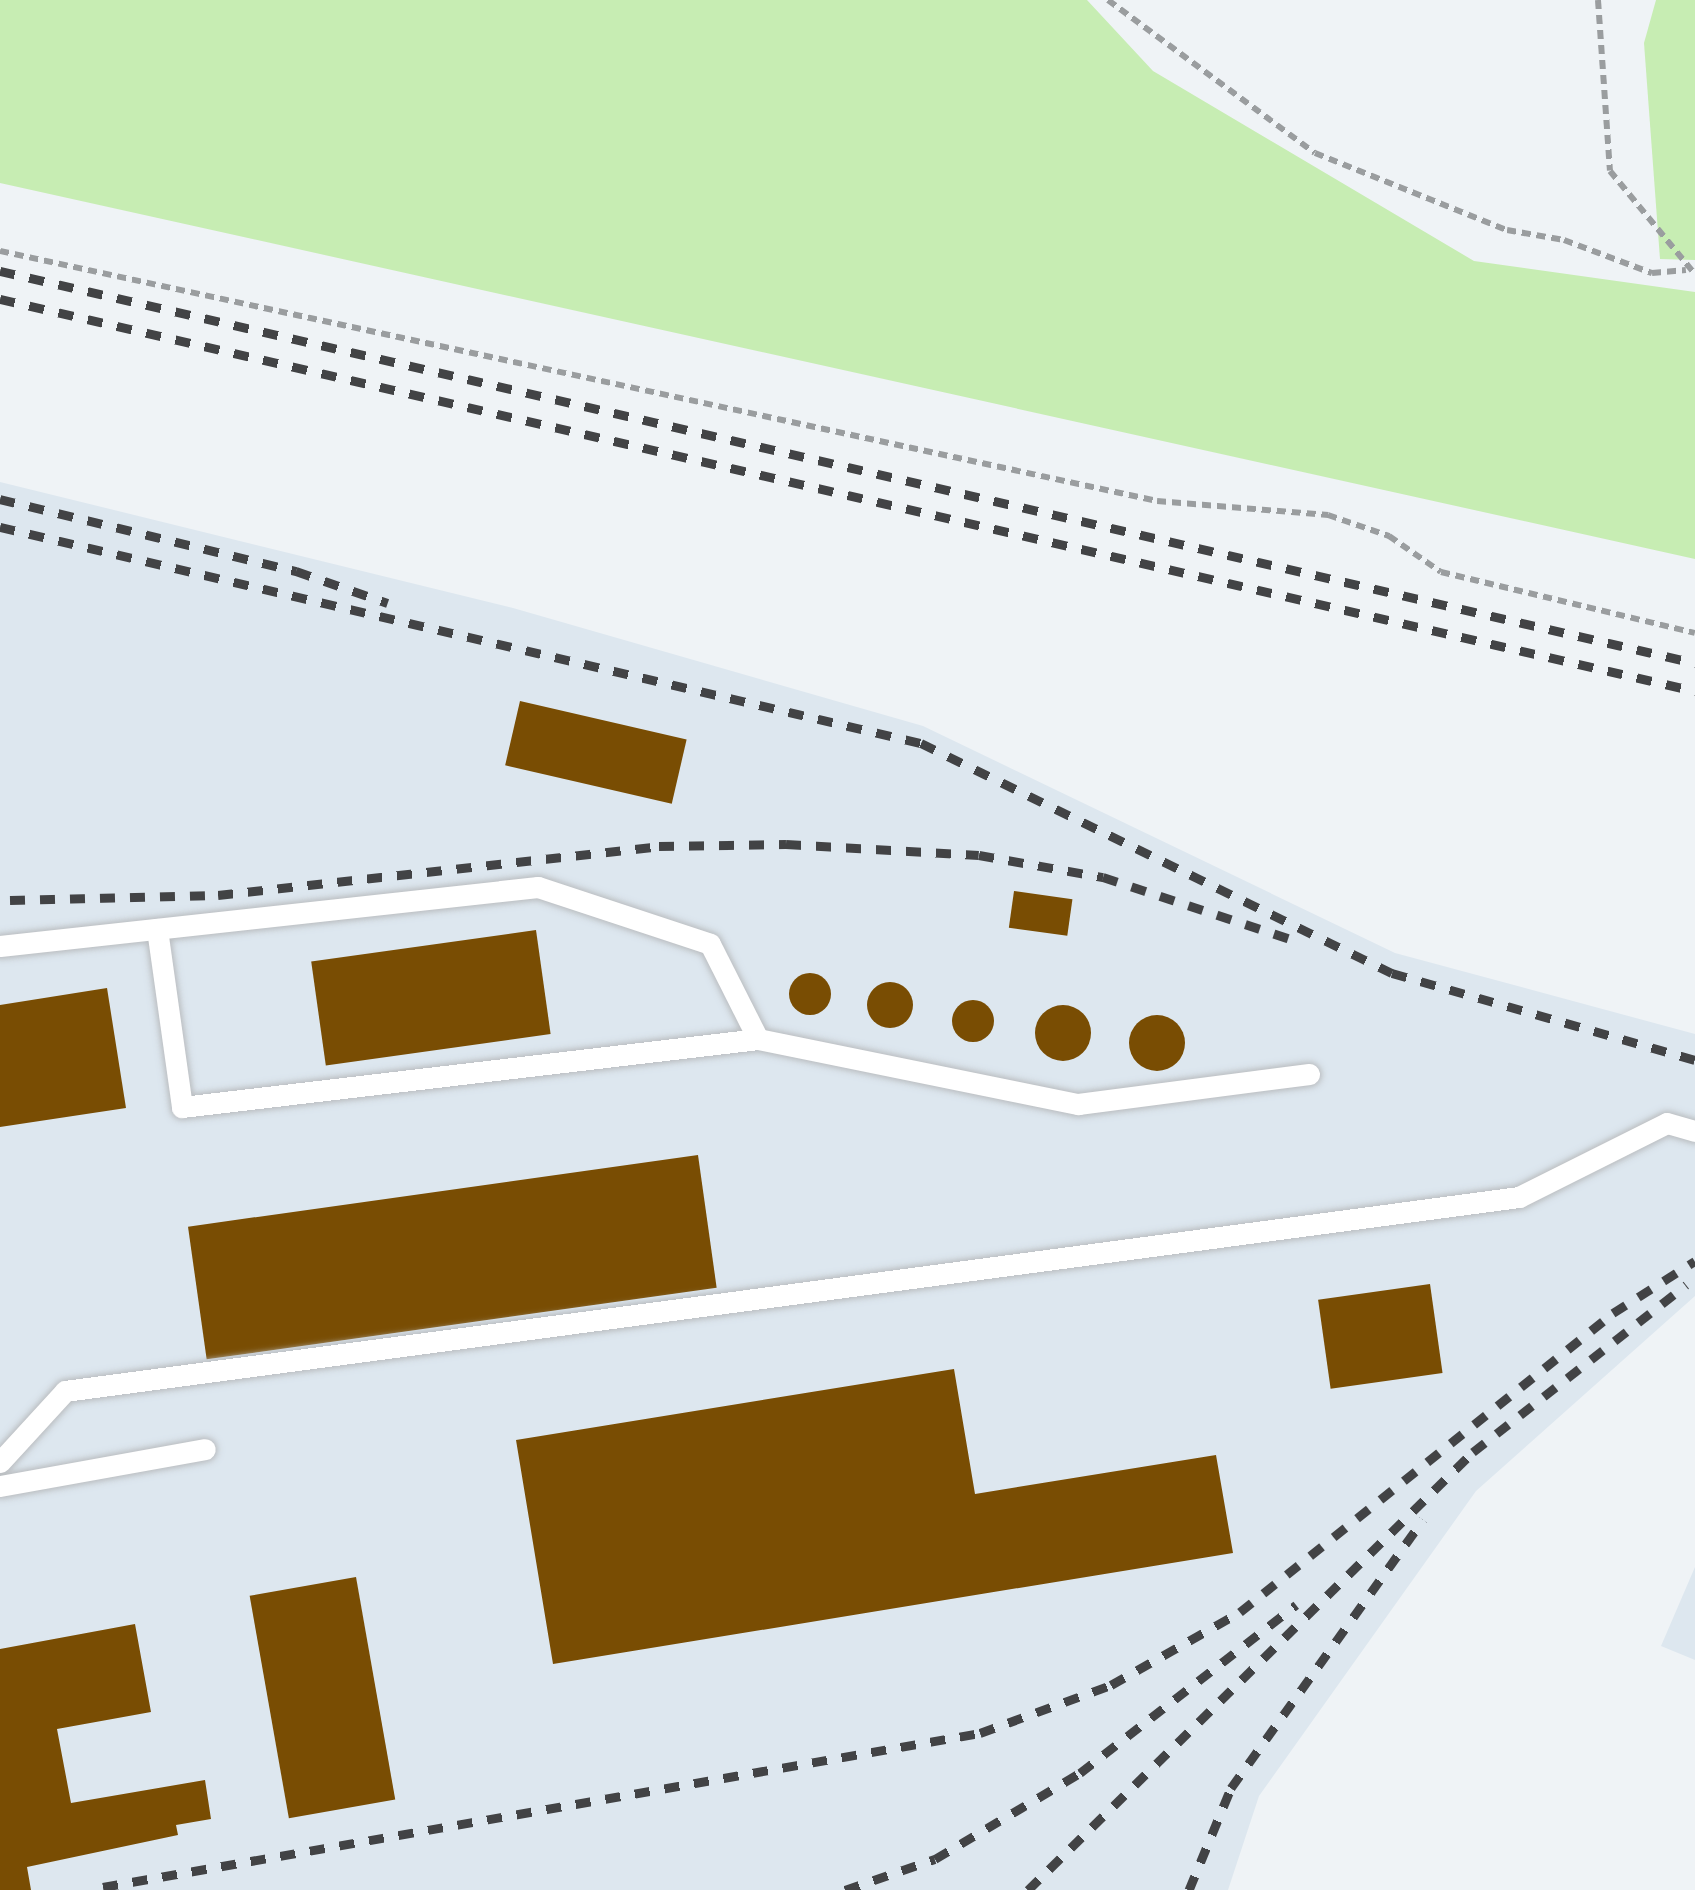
<!DOCTYPE html>
<html>
<head>
<meta charset="utf-8">
<style>
	body { margin:0 }
	#map { position:relative; width:1695px; height:1890px; overflow:hidden; background:#eff3f6; font-family:"IBM Plex Sans",sans-serif }
	div>[style] { position:absolute }
	[style*='--x'] { left:calc(var(--x)*1px); top:calc(var(--y)*1px); width:calc(var(--w)*1px); rotate:calc(var(--a)*1deg) }
	.built>* { inset:0; background:#dde7ef }
	.green>* { inset:0; background:#c7edb3 }
	.building>* { inset:0; background:#794d03; transform-origin:0 0 }
	.round { border-radius:50% }
	.path>* { height:6px; margin-top:-3px; transform-origin:0; background:repeating-linear-gradient(90deg,#9a9d9f 0 9px,transparent 0 15px) }
	.roads { filter:drop-shadow(0 0 3px #babdc0) drop-shadow(0 0 3px #babdc0) }
	.lane>* { height:21px; margin:-10.5px; padding:0 10.5px; transform-origin:10.5px; border-radius:10.5px; background:#fff }
	.rail>* { height:9px; margin-top:-4.5px; transform-origin:0; background:repeating-linear-gradient(90deg,#424345 0 15px,transparent 0 30px) }
	span { translate:-50% -50%; white-space:nowrap; text-align:center; line-height:1.15; -webkit-text-stroke:12px #fff; paint-order:stroke }
</style>
</head>
<body>
<div id="map">
	<div class="built">
		<div style="clip-path:polygon(0 482px,513px 608px,923px 726px,1395px 953px,1695px 1034px,1695px 1296px,1476px 1491px,1259px 1796px,1228px 1890px,0 1890px)"></div>
		<div style="clip-path:polygon(1695px 1567px,1695px 1660px,1661px 1646px)"></div>
	</div>
	<div class="green">
		<div style="clip-path:polygon(0 0,1087px 0,1153px 71px,1474px 261px,1695px 292px,1695px 559px,0 183px)"></div>
		<div style="clip-path:polygon(1656px 0,1695px 0,1695px 260px,1660px 259px,1644px 43px)"></div>
	</div>
	<div class="building">
		<div style="left:520px;top:701px;width:171px;height:66px;rotate:13deg"></div>
		<div style="left:1014px;top:891px;width:59px;height:37px;rotate:8deg"></div>
		<div style="left:536px;top:930px;width:105px;height:227px;rotate:82deg"></div>
		<div class="round" style="left:789px;top:973px;width:42px;height:42px"></div>
		<div class="round" style="left:867px;top:982px;width:46px;height:46px"></div>
		<div style="clip-path:polygon(107px 988px,126px 1108px,0 1127px,0 1005px)"></div>
		<div class="round" style="left:952px;top:1000px;width:42px;height:42px"></div>
		<div class="round" style="left:1035px;top:1005px;width:56px;height:56px"></div>
		<div class="round" style="left:1129px;top:1015px;width:56px;height:56px"></div>
		<div style="left:698px;top:1155px;width:134px;height:515px;rotate:82deg"></div>
		<div style="left:1430px;top:1284px;width:90px;height:113px;rotate:82deg"></div>
		<div style="clip-path:polygon(954px 1369px,975px 1494px,1216px 1455px,1233px 1553px,553px 1664px,516px 1440px)"></div>
		<div style="left:356px;top:1577px;width:226px;height:108px;rotate:80deg"></div>
		<div style="clip-path:polygon(135px 1624px,151px 1712px,57px 1729px,71px 1803px,205px 1780px,211px 1819px,176px 1825px,178px 1835px,27px 1867px,31px 1890px,0 1890px,0 1649px)"></div>
	</div>
	<div class="path">
		<div style="--x:1108;--y:0;--w:257;--a:36.5"></div>
		<div style="--x:1315;--y:153;--w:207;--a:21.9"></div>
		<div style="--x:1507;--y:230;--w:58;--a:10"></div>
		<div style="--x:1564;--y:240;--w:94;--a:20.6"></div>
		<div style="--x:1652;--y:273;--w:34;--a:-5"></div>
		<div style="--x:1598;--y:0;--w:171;--a:86"></div>
		<div style="--x:1610;--y:171;--w:134;--a:50.5"></div>
		<div style="--x:0;--y:251;--w:1184;--a:12.19"></div>
		<div style="--x:1157;--y:501;--w:172;--a:4.7"></div>
		<div style="--x:1328;--y:515;--w:65;--a:19"></div>
		<div style="--x:1389;--y:536;--w:63;--a:34.7"></div>
		<div style="--x:1441;--y:572;--w:261;--a:13.5"></div>
	</div>
	<div class="roads">
		<div class="lane">
			<div style="--x:157;--y:929;--w:180;--a:82"></div>
			<div style="--x:182;--y:1107;--w:580;--a:-6.73"></div>
			<div style="--x:0;--y:946;--w:541;--a:-6.26"></div>
			<div style="--x:538;--y:887;--w:181;--a:18.3"></div>
			<div style="--x:710;--y:944;--w:106;--a:63.2"></div>
			<div style="--x:758;--y:1039;--w:327;--a:11.5"></div>
			<div style="--x:1078;--y:1104;--w:233;--a:-7.4"></div>
			<div style="--x:0;--y:1462;--w:96;--a:-47.5"></div>
			<div style="--x:65;--y:1391;--w:1467;--a:-7.6"></div>
			<div style="--x:1519;--y:1197;--w:165;--a:-26.6"></div>
			<div style="--x:1667;--y:1123;--w:29;--a:16"></div>
			<div style="--x:0;--y:1486;--w:208;--a:-10.2"></div>
		</div>
	</div>
	<div class="rail">
		<div style="--x:0;--y:271;--w:1740;--a:13.02"></div>
		<div style="--x:0;--y:299;--w:1740;--a:13.02"></div>
		<div style="--x:0;--y:499;--w:305;--a:13.7"></div>
		<div style="--x:296;--y:571;--w:97;--a:19.2"></div>
		<div style="--x:0;--y:527;--w:946;--a:13.2"></div>
		<div style="--x:921;--y:743;--w:524;--a:26.03"></div>
		<div style="--x:1392;--y:973;--w:315;--a:16"></div>
		<div style="--x:10;--y:900;--w:208;--a:-1.4"></div>
		<div style="--x:218;--y:895;--w:444;--a:-6.3"></div>
		<div style="--x:659;--y:846;--w:127;--a:-0.9"></div>
		<div style="--x:786;--y:844;--w:193;--a:3.3"></div>
		<div style="--x:979;--y:855;--w:126;--a:10.1"></div>
		<div style="--x:1103;--y:877;--w:197;--a:18.3"></div>
		<div style="--x:103;--y:1887;--w:890;--a:-9.96"></div>
		<div style="--x:980;--y:1733;--w:140;--a:-20.1"></div>
		<div style="--x:1111;--y:1685;--w:148;--a:-29.5"></div>
		<div style="--x:1240;--y:1612;--w:478;--a:-38.7"></div>
		<div style="--x:1613;--y:1313;--w:97;--a:-32.4"></div>
		<div style="--x:845;--y:1890;--w:95;--a:-19"></div>
		<div style="--x:935;--y:1859;--w:169;--a:-30.7"></div>
		<div style="--x:1080;--y:1773;--w:274;--a:-37.9"></div>
		<div style="--x:1028;--y:1890;--w:624;--a:-44.55"></div>
		<div style="--x:1473;--y:1452;--w:271;--a:-38.1"></div>
		<div style="--x:1189;--y:1890;--w:110;--a:-67.6"></div>
		<div style="--x:1231;--y:1788;--w:330;--a:-54.4"></div>
	</div>
</div>
</body>
</html>
